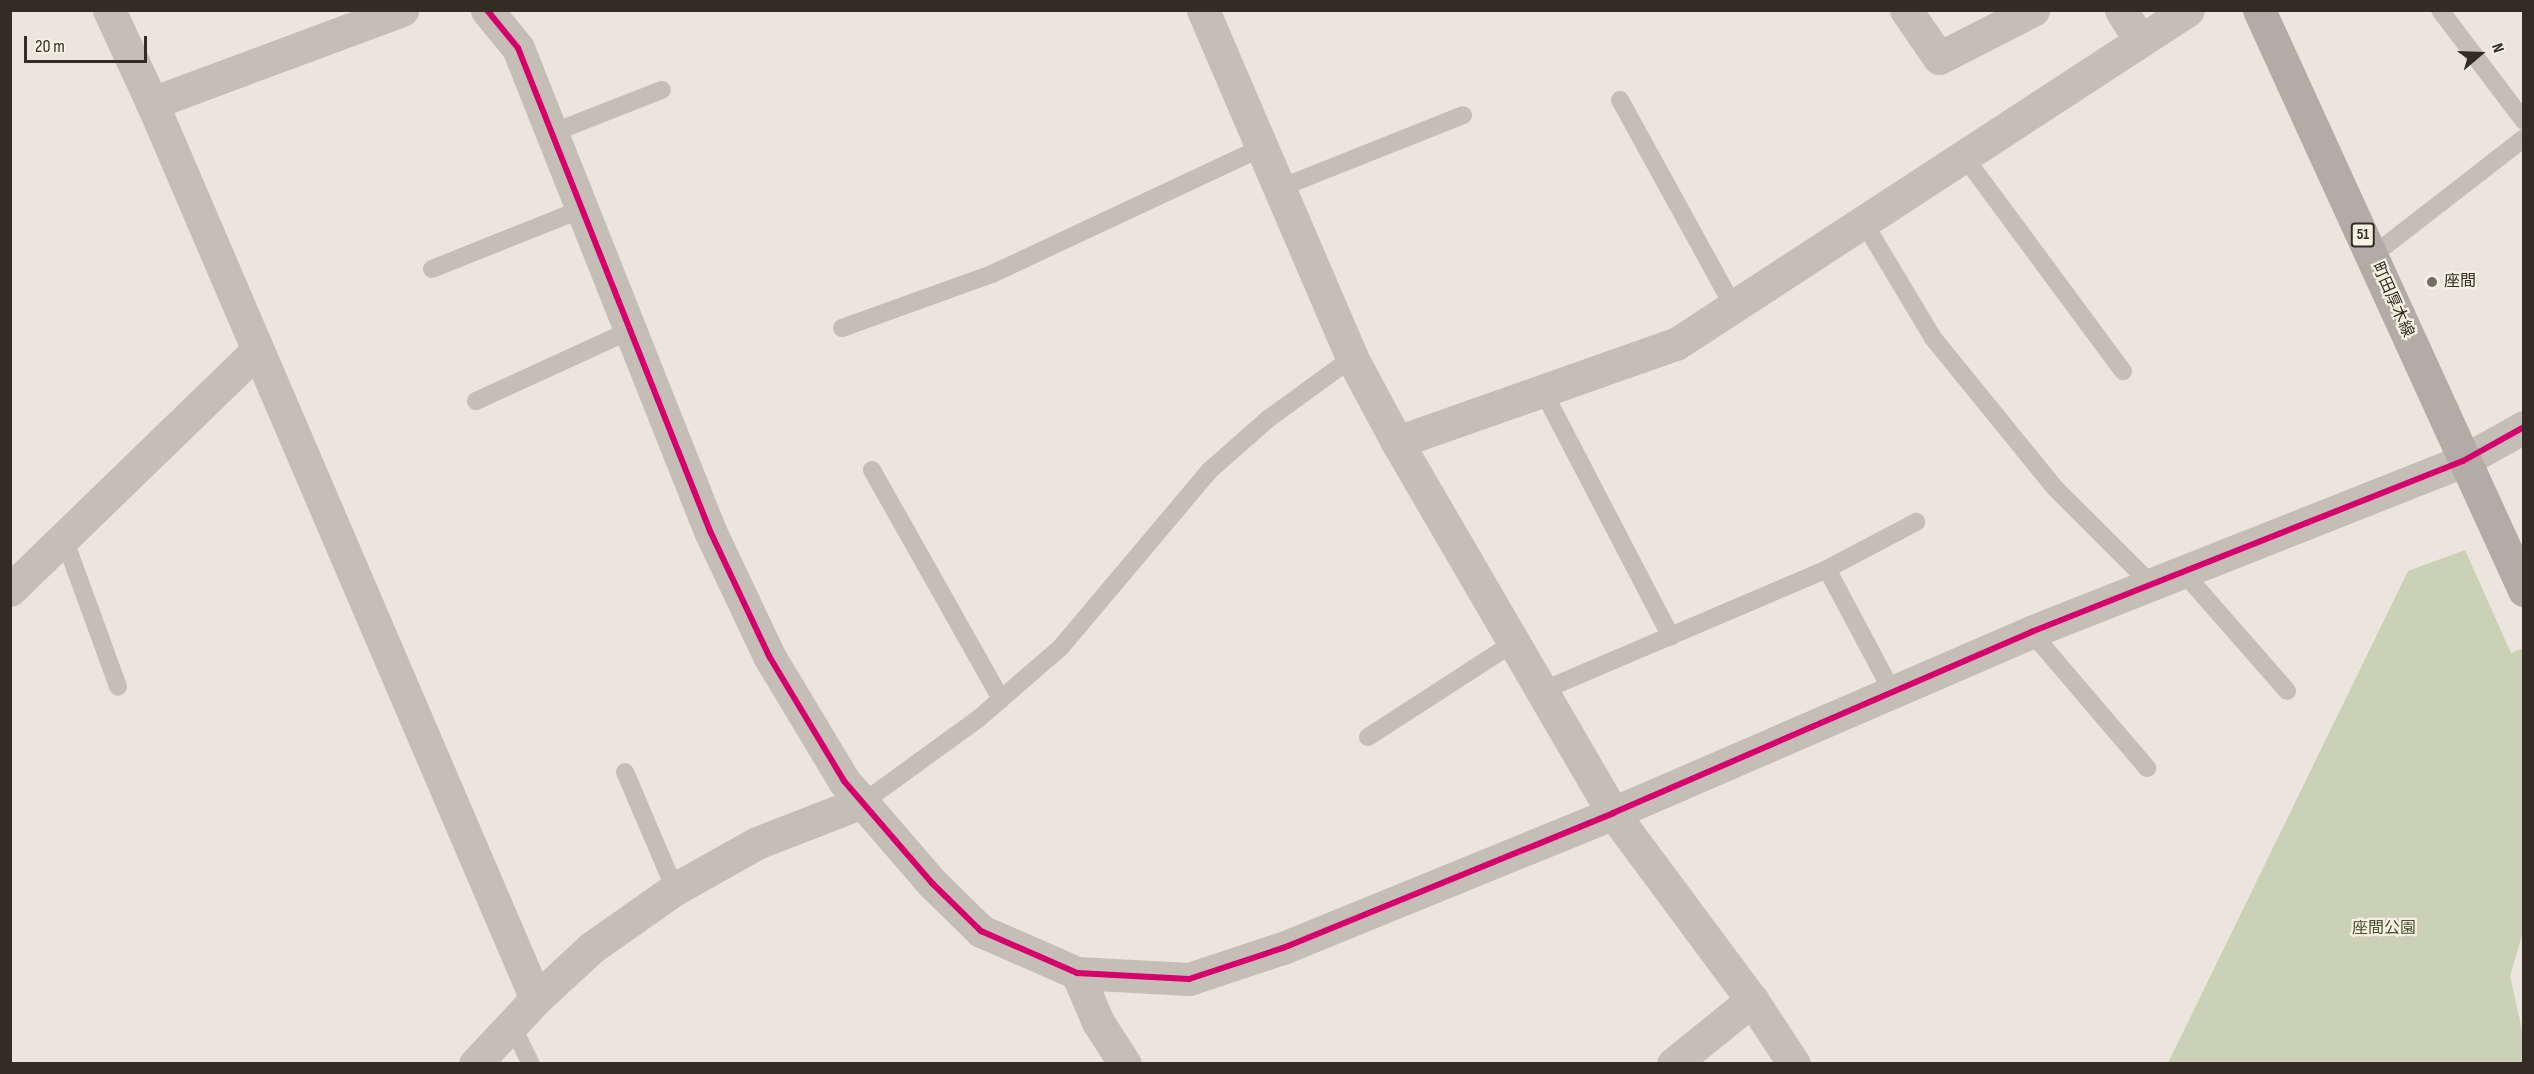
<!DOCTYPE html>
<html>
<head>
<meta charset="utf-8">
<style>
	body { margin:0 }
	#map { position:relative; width:2534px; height:1074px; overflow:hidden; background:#ebe5dd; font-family:"Sofia Sans Condensed","Noto Sans JP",sans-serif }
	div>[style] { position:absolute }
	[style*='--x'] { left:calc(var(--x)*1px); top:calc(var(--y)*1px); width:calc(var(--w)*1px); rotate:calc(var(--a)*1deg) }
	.green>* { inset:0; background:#cbd1b7 }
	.service>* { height:18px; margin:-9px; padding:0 9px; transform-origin:9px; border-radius:9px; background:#c4beb7 }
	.minor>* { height:33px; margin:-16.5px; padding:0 16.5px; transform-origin:16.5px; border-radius:16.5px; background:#c4beb7 }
	.primary>* { height:33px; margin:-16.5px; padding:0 16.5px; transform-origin:16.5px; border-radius:16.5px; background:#b3aca6 }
	.cycleway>* { height:6px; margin:-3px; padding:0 3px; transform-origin:3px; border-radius:3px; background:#d6006c }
	.dots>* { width:16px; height:16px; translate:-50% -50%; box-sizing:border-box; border:3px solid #f9f0e3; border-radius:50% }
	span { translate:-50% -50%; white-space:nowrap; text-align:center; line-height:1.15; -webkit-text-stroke:4.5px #f9f0e3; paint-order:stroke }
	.shield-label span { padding:2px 4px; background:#f9f0e3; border:2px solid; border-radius:4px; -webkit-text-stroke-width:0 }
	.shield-label { font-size:15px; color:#342b25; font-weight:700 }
	.poi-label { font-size:16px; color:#342b25 }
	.left { translate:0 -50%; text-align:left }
	.street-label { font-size:16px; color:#342b25 }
	.park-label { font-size:16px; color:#415229 }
	.frame { position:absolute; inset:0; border:12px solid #342b25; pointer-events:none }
	.north { position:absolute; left:2450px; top:24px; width:60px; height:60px; -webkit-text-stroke:4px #f9f0e3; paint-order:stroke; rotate:71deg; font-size:16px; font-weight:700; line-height:24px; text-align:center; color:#342b25 }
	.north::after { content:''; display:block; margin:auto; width:21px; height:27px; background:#342b25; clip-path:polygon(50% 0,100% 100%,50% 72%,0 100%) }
	.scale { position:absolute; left:24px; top:36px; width:123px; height:27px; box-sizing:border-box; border:3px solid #342b25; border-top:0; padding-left:8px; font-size:18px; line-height:21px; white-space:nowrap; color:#342b25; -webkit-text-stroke:4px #f9f0e3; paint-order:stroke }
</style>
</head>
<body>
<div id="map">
	<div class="green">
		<div style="clip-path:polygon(2465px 550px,2511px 653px,2523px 648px,2524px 929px,2510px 976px,2523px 1034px,2523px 1063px,2168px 1063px,2408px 571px)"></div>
	</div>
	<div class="service">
		<div style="--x:2440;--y:10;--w:139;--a:52.9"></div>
		<div style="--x:1620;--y:100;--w:236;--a:61.2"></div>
		<div style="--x:552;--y:133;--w:118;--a:-21.4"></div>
		<div style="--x:1963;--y:155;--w:269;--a:53.5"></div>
		<div style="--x:1280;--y:188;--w:197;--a:-21.7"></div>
		<div style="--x:1863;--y:221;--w:136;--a:59.1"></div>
		<div style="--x:1933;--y:338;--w:193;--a:50.9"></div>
		<div style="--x:2055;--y:488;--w:137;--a:45"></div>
		<div style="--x:2372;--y:256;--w:192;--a:-37.8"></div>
		<div style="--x:432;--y:269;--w:162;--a:-21.8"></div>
		<div style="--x:842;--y:328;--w:159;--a:-19.8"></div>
		<div style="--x:992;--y:274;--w:297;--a:-25.1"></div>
		<div style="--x:1543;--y:391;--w:277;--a:62.5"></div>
		<div style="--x:476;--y:401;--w:170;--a:-24.6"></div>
		<div style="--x:872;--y:470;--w:263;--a:60.6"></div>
		<div style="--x:64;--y:538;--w:158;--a:70"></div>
		<div style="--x:1827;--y:569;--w:138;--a:62"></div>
		<div style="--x:2183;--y:572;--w:158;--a:48.8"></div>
		<div style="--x:2031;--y:632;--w:179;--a:49.5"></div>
		<div style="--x:1539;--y:692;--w:313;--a:-23.1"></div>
		<div style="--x:1827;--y:569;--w:101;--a:-27.8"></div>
		<div style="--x:1368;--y:737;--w:171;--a:-32.9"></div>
		<div style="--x:625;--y:772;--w:127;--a:66.9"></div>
		<div style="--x:865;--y:801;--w:140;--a:-36"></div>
		<div style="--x:978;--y:719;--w:110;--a:-40.9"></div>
		<div style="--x:1061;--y:647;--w:230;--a:-49.9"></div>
		<div style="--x:1209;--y:471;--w:79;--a:-41.4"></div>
		<div style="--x:1268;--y:419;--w:104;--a:-36"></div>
		<div style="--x:511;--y:1024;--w:45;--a:63.4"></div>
	</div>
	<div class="minor">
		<div style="--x:109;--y:10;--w:102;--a:65.2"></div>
		<div style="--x:152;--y:103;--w:267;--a:-20.4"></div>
		<div style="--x:487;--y:10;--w:49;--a:50.8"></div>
		<div style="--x:518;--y:48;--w:520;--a:68.32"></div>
		<div style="--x:710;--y:531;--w:138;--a:64.7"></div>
		<div style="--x:769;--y:656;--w:146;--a:59"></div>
		<div style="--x:844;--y:781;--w:135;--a:49.2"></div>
		<div style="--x:932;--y:883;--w:69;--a:44.4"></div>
		<div style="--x:981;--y:931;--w:105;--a:23.6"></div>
		<div style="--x:1077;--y:973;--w:112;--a:3.1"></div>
		<div style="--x:1189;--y:979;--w:99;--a:-18.3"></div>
		<div style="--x:1283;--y:948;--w:357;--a:-22.2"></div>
		<div style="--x:1613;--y:813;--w:456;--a:-23.4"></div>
		<div style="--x:2031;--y:632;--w:465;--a:-21.6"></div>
		<div style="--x:2463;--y:461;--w:70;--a:-29.1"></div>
		<div style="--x:1203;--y:10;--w:379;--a:66.8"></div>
		<div style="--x:1352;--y:358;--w:95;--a:61.8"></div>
		<div style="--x:1397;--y:442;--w:429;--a:59.8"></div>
		<div style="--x:1613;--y:813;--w:233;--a:53.4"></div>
		<div style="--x:1752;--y:1000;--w:77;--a:56.7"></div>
		<div style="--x:1906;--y:10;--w:58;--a:55.5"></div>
		<div style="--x:1939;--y:58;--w:106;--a:-27.1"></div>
		<div style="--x:2121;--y:10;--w:36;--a:58"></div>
		<div style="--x:152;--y:103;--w:975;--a:66.8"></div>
		<div style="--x:1397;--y:442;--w:296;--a:-19.4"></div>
		<div style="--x:1676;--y:344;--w:611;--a:-33.12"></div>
		<div style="--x:10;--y:590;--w:344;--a:-44.1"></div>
		<div style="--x:1077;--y:973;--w:53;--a:66.8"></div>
		<div style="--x:1098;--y:1022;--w:50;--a:57.3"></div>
		<div style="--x:475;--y:1064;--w:89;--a:-46.8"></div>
		<div style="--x:536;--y:999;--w:75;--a:-42.8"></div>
		<div style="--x:591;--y:948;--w:103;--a:-35.1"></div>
		<div style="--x:675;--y:889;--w:94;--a:-29.3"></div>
		<div style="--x:757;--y:843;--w:116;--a:-21.3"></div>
		<div style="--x:1673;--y:1064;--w:102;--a:-39"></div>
	</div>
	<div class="primary">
		<div style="--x:2259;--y:10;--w:638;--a:65.44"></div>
	</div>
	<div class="cycleway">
		<div style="--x:487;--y:10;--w:49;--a:50.8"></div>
		<div style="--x:518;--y:48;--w:520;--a:68.32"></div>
		<div style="--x:710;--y:531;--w:138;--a:64.7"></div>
		<div style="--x:769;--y:656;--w:146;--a:59"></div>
		<div style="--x:844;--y:781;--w:135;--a:49.2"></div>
		<div style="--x:932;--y:883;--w:69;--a:44.4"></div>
		<div style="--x:981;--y:931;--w:105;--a:23.6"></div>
		<div style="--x:1077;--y:973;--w:112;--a:3.1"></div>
		<div style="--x:1189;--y:979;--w:99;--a:-18.3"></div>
		<div style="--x:1283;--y:948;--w:357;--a:-22.2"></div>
		<div style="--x:1613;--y:813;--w:456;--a:-23.4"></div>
		<div style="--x:2031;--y:632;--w:465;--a:-21.6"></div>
		<div style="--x:2463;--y:461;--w:70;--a:-29.1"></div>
	</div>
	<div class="dots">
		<div style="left:2432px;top:282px;background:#746c65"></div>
	</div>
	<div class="shield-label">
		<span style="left:2363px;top:235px">51</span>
	</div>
	<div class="poi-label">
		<span class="left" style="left:2444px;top:282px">座間</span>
	</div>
	<div class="street-label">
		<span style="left:2392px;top:300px;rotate:66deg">町田厚木線</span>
	</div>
	<div class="park-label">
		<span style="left:2384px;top:929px">座間公園</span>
	</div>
	<div class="frame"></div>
	<div class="north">N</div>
	<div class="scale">20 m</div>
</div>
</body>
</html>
